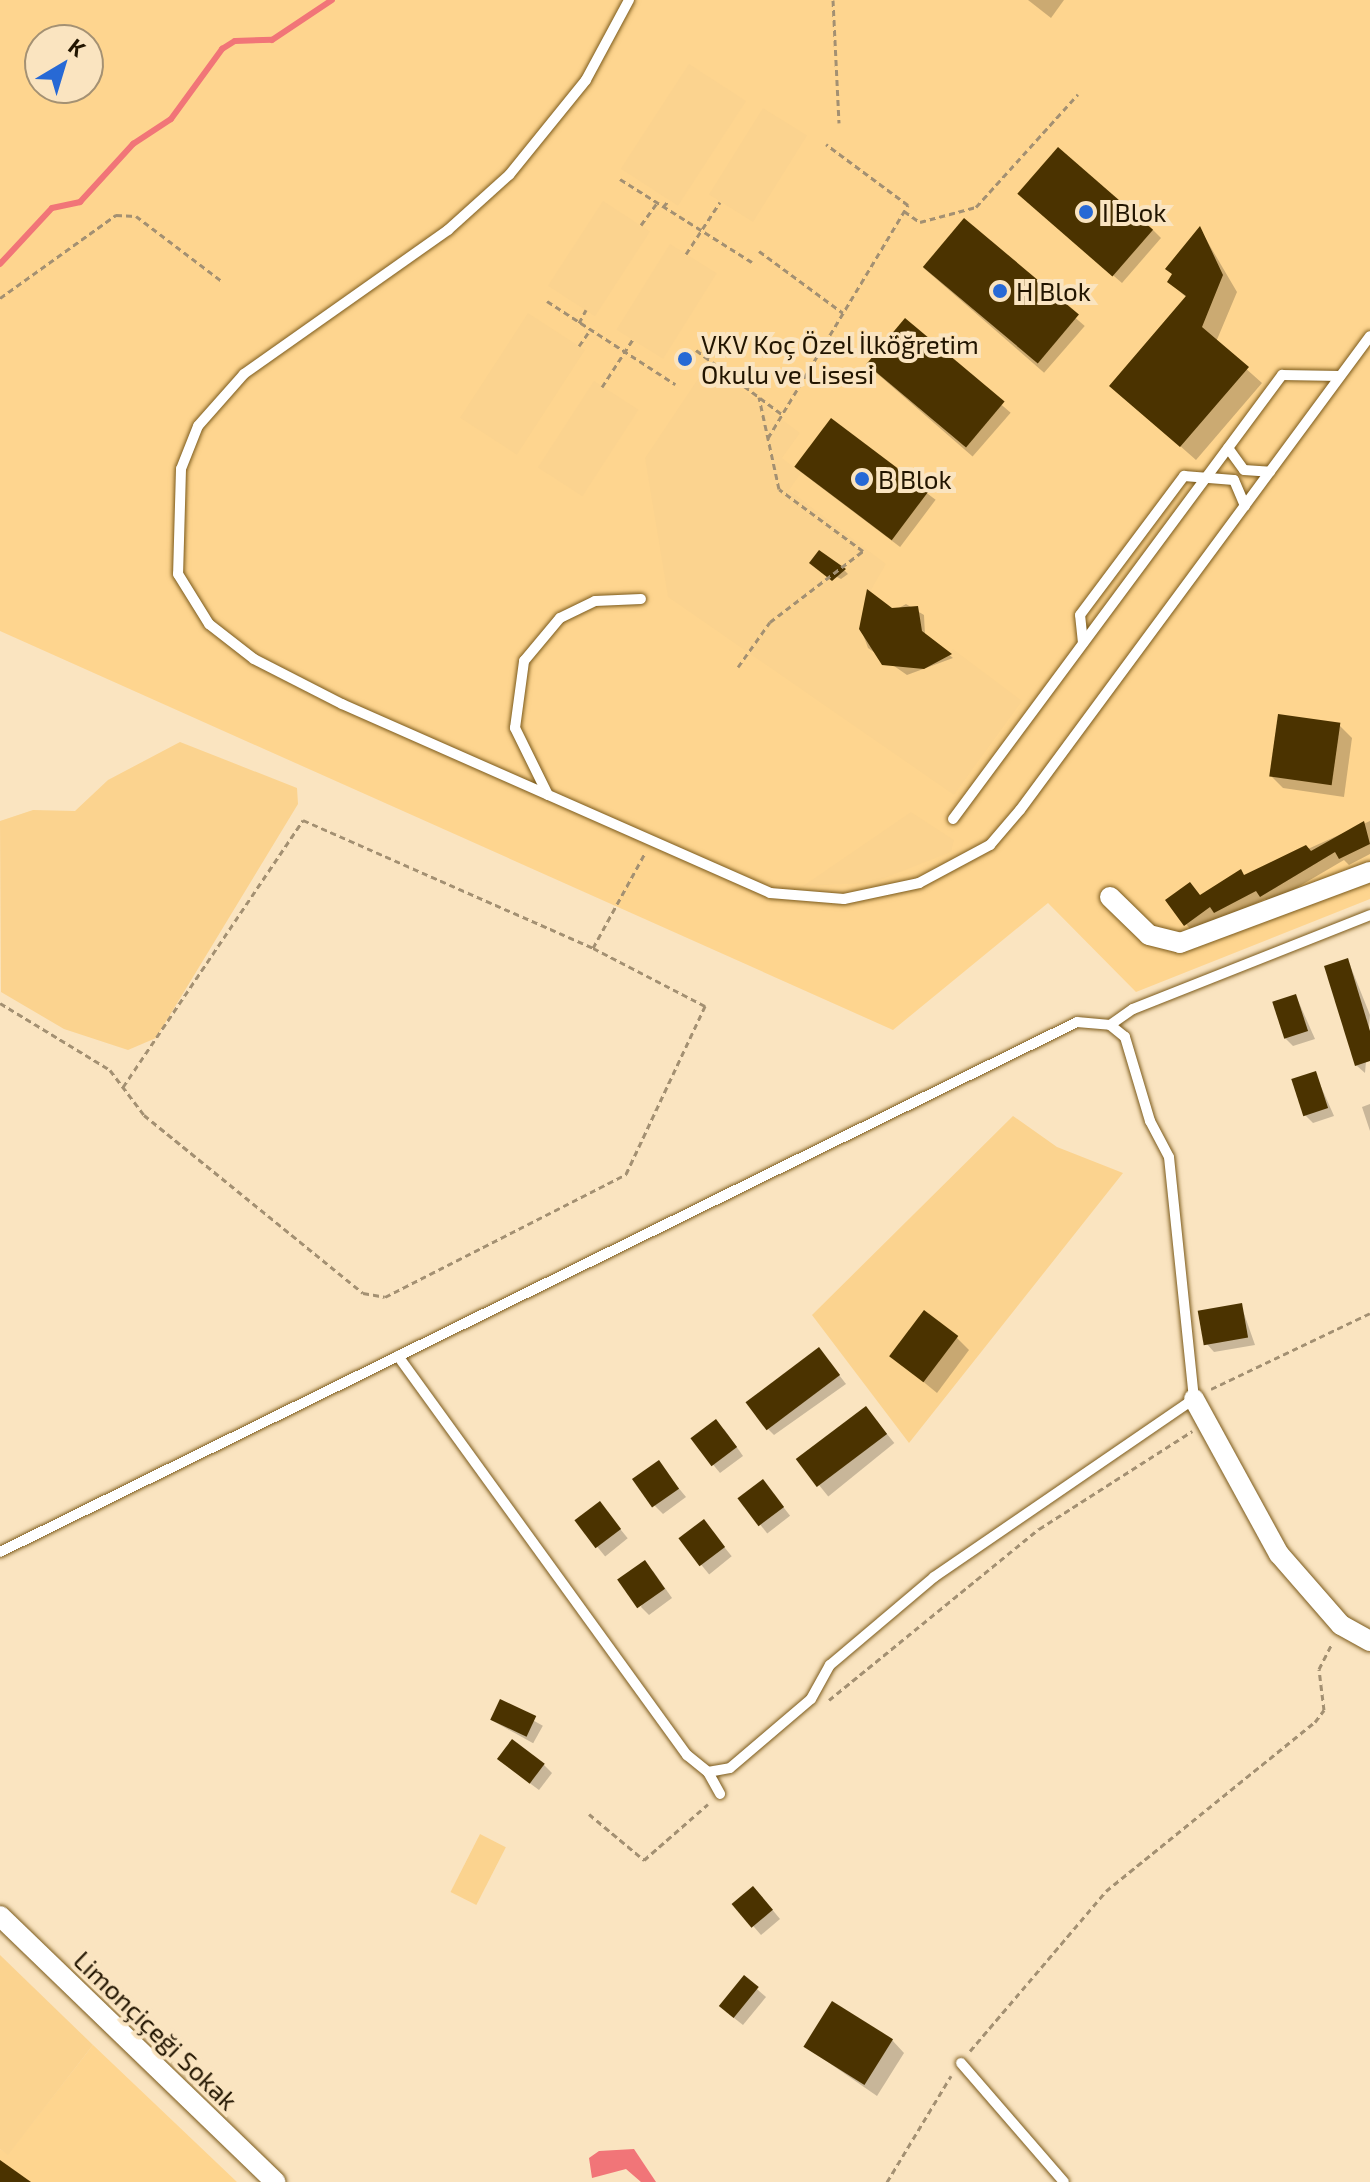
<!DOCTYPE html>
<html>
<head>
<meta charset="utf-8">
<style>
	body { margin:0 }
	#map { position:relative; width:1370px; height:2182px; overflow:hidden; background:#fae4c0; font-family:"Exo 2",sans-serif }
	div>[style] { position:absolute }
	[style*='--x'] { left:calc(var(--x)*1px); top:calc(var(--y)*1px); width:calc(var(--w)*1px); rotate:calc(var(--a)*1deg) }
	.built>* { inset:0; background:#fed58f }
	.green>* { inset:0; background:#fbd38f; transform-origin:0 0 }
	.water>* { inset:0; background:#f17578 }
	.shadow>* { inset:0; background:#0003; transform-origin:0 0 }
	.stream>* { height:6px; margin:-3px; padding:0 3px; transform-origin:3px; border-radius:3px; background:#f17578 }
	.building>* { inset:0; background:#4b3300; transform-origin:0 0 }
	.path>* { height:3px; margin-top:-1.5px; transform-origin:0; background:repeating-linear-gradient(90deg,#a39072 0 6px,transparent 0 10px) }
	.roads { filter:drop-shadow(0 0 2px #7b5a1b) drop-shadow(0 0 2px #7b5a1b) }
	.service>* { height:10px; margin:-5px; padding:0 5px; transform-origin:5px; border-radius:5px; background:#fff }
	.minor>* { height:20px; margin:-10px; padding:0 10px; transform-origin:10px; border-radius:10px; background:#fff }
	.dots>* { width:22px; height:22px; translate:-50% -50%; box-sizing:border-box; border:4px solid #fae4c0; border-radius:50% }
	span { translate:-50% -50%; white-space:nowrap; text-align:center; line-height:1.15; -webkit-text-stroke:8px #fae4c0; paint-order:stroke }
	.poi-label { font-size:26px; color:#221500 }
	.left { translate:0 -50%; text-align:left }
	.street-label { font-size:26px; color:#221500 }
	.north { position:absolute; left:24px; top:24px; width:80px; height:80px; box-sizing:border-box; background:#fae4c0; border:2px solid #a49173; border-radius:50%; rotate:38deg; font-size:22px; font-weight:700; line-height:32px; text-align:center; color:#221500 }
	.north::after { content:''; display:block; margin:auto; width:28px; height:36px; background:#2769d5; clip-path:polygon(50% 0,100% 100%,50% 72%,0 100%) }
</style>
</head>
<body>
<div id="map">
	<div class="built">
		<div style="clip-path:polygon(evenodd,0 0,1370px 0,1370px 899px,1136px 992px,1048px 903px,893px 1030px,0 631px,0 0,40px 40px,88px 40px,88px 88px,40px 88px,40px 40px)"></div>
		<div style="clip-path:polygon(93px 2045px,237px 2182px,0 2182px,0 2149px,8px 2154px)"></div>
	</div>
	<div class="green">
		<div style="left:689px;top:64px;width:68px;height:125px;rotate:33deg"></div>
		<div style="left:763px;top:108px;width:52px;height:102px;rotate:32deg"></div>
		<div style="left:603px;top:201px;width:56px;height:101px;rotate:33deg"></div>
		<div style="left:670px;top:244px;width:55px;height:101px;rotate:32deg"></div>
		<div style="left:528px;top:313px;width:68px;height:125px;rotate:33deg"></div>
		<div style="clip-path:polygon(708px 364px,800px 433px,782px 458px,801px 473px,789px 490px,886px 564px,860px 609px,866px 649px,903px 672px,924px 669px,953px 649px,1022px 701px,954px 795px,668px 597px,645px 458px)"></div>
		<div style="left:594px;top:381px;width:53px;height:103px;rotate:33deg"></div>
		<div style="clip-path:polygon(180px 742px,297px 788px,298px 804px,156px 1038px,128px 1050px,64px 1029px,1px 992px,0 821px,33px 810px,75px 811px,108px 780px)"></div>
		<div style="clip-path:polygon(911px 812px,954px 840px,951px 852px,872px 883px,803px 886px)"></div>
		<div style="clip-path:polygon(1013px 1116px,1057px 1147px,1123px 1173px,909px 1443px,812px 1315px)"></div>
		<div style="left:480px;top:1834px;width:29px;height:65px;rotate:27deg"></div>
		<div style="clip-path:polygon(0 1955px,93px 2045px,8px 2155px,0 2149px)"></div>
	</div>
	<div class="water">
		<div style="clip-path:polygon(634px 2149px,656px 2182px,641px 2182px,626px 2169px,592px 2178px,589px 2158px,599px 2151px)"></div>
	</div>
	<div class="shadow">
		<div style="clip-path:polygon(1028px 0,1064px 0,1051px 18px)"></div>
		<div style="clip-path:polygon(1028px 202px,1153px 230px,1161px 238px,1122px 283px)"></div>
		<div style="left:964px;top:221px;width:160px;height:62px;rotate:41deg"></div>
		<div style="clip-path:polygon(1200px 229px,1237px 292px,1216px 342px,1262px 383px,1196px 460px,1112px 386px,1187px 298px,1169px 282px)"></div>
		<div style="left:905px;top:321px;width:140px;height:58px;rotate:41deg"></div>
		<div style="left:831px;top:421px;width:131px;height:59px;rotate:37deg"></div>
		<div style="clip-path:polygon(819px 553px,845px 571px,848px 574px,841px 579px,815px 566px)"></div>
		<div style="clip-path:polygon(906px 604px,924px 615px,925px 635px,953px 658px,907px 675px,868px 648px,861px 629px)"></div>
		<div style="clip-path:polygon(1339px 725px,1352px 738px,1344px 797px,1283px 788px,1270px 775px)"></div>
		<div style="clip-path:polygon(1370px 821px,1370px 854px,1349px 865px,1344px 860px,1269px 904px,1265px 899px,1194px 933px,1186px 924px,1190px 885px,1201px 897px)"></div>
		<div style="clip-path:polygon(1348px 960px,1370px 1015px,1365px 1073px,1356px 1065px)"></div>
		<div style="clip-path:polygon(1296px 996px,1315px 1039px,1293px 1046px,1285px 1038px)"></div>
		<div style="clip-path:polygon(1315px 1073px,1334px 1116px,1313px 1123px,1305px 1115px)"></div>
		<div style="clip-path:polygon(1370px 1104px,1370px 1131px,1362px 1107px)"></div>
		<div style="clip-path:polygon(1241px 1305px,1255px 1345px,1214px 1352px,1206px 1343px)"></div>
		<div style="clip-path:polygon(956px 1337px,969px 1350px,937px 1393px,892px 1356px)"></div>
		<div style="clip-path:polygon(819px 1349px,846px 1384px,774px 1435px,766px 1427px)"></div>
		<div style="left:866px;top:1408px;width:45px;height:85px;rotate:51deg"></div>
		<div style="clip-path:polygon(724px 1429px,743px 1456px,720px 1473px,692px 1439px)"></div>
		<div style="clip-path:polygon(658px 1463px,686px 1497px,663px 1514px,655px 1506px)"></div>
		<div style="left:763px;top:1481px;width:44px;height:29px;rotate:52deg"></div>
		<div style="left:600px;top:1504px;width:44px;height:29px;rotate:51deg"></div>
		<div style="left:704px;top:1522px;width:44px;height:29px;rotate:51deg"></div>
		<div style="clip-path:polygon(653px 1571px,672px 1598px,649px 1615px,641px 1607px)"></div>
		<div style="left:500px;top:1702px;width:49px;height:20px;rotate:29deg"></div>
		<div style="clip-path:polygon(544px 1765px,552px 1773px,539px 1790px,508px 1767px)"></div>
		<div style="clip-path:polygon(761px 1896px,780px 1919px,761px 1935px,734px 1904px)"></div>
		<div style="clip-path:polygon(744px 1978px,766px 1997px,743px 2025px,729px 2014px)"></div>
		<div style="clip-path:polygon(892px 2040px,904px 2053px,877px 2096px,806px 2047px)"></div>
	</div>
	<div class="stream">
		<div style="--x:0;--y:264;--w:76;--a:-47.1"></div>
		<div style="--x:52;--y:208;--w:29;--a:-12"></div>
		<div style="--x:80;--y:202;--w:79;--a:-47.6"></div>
		<div style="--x:133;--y:144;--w:45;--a:-33.3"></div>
		<div style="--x:171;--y:119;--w:87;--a:-53.9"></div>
		<div style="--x:222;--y:49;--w:15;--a:-32"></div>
		<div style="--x:235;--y:41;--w:37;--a:-2"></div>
		<div style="--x:272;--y:40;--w:72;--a:-33.7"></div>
	</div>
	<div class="building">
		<div style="left:1058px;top:147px;width:126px;height:62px;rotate:41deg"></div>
		<div style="left:964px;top:218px;width:150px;height:64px;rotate:40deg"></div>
		<div style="clip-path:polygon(1200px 226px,1223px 275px,1202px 327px,1249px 367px,1180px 447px,1109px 386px,1186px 296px,1167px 282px,1172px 274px,1165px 269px)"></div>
		<div style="left:905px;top:318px;width:130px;height:60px;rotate:40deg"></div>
		<div style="left:831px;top:418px;width:122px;height:61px;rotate:37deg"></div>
		<div style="clip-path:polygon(819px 550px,846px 569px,832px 581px,809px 563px)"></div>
		<div style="clip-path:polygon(867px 589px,892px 608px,918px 606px,922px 631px,952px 654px,924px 669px,882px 665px,859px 629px)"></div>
		<div style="left:1278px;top:714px;width:63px;height:63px;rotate:8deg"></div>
		<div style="clip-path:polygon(1364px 821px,1370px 844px,1339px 859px,1335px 852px,1260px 897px,1256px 891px,1214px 913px,1210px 907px,1184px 926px,1165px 900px,1190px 882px,1200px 895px,1241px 869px,1244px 875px,1306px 845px,1311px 851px)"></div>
		<div style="clip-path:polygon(1348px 958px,1370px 1031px,1370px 1061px,1355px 1066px,1324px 966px)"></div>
		<div style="left:1296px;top:994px;width:39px;height:25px;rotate:72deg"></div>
		<div style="left:1316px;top:1071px;width:39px;height:26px;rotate:72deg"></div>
		<div style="left:1242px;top:1303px;width:35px;height:45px;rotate:80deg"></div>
		<div style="left:924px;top:1310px;width:43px;height:58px;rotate:37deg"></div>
		<div style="left:819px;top:1347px;width:35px;height:92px;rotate:53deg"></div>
		<div style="left:866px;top:1406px;width:35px;height:88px;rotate:53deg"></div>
		<div style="left:716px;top:1419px;width:35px;height:32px;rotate:53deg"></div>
		<div style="left:659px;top:1460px;width:35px;height:33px;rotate:55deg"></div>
		<div style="left:763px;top:1479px;width:35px;height:32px;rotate:53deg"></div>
		<div style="left:600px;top:1501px;width:35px;height:32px;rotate:53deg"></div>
		<div style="left:704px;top:1519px;width:35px;height:32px;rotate:53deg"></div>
		<div style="left:645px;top:1560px;width:35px;height:34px;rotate:55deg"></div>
		<div style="left:500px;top:1699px;width:40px;height:23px;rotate:25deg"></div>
		<div style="left:512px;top:1739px;width:41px;height:25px;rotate:37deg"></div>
		<div style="left:753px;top:1886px;width:31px;height:28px;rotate:50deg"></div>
		<div style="left:744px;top:1975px;width:19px;height:40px;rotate:39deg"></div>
		<div style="left:832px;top:2001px;width:72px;height:54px;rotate:32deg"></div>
		<div style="clip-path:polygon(0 2160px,31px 2182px,0 2182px)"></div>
	</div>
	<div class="path">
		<div style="--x:833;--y:0;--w:123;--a:87.2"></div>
		<div style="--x:620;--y:179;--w:156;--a:32.2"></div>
		<div style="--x:663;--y:207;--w:9;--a:-49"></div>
		<div style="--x:904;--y:211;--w:19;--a:35"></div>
		<div style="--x:920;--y:222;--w:58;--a:-15"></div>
		<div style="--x:976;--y:207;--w:152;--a:-47.9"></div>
		<div style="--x:641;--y:225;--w:27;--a:-54"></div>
		<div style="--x:759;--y:251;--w:104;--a:36.4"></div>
		<div style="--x:686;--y:254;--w:62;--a:-56.8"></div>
		<div style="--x:0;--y:298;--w:143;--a:-35.6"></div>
		<div style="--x:116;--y:215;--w:20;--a:3"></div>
		<div style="--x:136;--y:216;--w:109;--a:37.2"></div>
		<div style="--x:547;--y:301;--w:153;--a:33"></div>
		<div style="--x:579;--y:323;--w:15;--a:-62"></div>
		<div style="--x:579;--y:346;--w:19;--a:-55"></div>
		<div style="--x:696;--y:350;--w:109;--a:36.8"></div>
		<div style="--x:602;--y:387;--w:57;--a:-57.1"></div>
		<div style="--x:768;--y:438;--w:272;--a:-59"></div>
		<div style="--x:908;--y:205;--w:102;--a:-143.4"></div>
		<div style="--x:738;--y:667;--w:55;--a:-54.6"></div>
		<div style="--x:770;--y:622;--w:117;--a:-37.4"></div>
		<div style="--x:863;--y:551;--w:104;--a:-143.6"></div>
		<div style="--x:779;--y:489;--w:94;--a:-102.3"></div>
		<div style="--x:0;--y:1003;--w:129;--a:31.3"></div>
		<div style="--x:110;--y:1070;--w:56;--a:52.9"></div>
		<div style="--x:144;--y:1115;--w:282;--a:39.1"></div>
		<div style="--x:363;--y:1293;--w:22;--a:10"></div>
		<div style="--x:385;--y:1297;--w:271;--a:-27"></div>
		<div style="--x:626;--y:1174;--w:186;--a:-64.8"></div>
		<div style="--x:705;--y:1006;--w:126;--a:-152.6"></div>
		<div style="--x:593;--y:948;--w:108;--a:-61.3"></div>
		<div style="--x:123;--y:1087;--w:322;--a:-56"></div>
		<div style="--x:303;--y:820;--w:317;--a:23.8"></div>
		<div style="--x:1211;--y:1389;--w:176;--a:-25.5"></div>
		<div style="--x:829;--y:1700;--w:271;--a:-39.2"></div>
		<div style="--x:1039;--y:1529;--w:182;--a:-32.6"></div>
		<div style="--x:589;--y:1814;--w:72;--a:39.9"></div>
		<div style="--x:644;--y:1860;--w:85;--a:-41.2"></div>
		<div style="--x:970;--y:2051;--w:210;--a:-49.6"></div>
		<div style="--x:1106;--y:1891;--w:269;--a:-39"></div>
		<div style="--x:1315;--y:1722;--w:15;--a:-53"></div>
		<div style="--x:1324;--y:1710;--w:41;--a:-97"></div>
		<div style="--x:1319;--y:1669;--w:29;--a:-63"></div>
		<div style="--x:887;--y:2182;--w:124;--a:-58.9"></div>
	</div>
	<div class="roads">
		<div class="service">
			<div style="--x:629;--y:0;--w:91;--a:118.3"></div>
			<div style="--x:586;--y:80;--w:122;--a:129"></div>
			<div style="--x:509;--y:175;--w:82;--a:138"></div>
			<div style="--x:448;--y:230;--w:250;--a:144.8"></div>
			<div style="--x:244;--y:374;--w:69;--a:131.5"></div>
			<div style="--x:198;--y:426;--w:46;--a:111.6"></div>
			<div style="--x:181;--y:469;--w:105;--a:91.6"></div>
			<div style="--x:178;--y:574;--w:59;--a:58.2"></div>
			<div style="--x:209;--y:624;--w:57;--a:37.9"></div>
			<div style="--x:254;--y:659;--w:99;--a:27.1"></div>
			<div style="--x:342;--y:704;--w:468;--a:23.8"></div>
			<div style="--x:770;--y:893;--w:74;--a:4.6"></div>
			<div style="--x:844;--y:899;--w:77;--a:-12"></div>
			<div style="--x:919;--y:883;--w:81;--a:-28.2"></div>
			<div style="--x:990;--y:845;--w:46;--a:-49.4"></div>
			<div style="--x:1020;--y:810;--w:589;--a:-53.56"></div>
			<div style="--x:1228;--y:448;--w:27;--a:54"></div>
			<div style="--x:1244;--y:470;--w:26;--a:4"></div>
			<div style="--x:1083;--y:643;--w:28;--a:-96"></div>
			<div style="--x:1080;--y:615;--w:174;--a:-53.2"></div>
			<div style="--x:1184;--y:476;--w:50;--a:4.6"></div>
			<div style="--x:1234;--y:480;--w:28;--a:67"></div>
			<div style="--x:548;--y:795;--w:75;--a:-116.2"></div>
			<div style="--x:515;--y:728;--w:68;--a:-82.3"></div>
			<div style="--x:524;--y:661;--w:56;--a:-50.1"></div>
			<div style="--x:560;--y:618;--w:39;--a:-26"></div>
			<div style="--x:595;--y:601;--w:46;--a:-2.5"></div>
			<div style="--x:953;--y:819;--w:553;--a:-53.46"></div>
			<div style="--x:1282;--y:375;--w:58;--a:1"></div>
			<div style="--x:398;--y:1356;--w:493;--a:54.1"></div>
			<div style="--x:687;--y:1755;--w:27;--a:39"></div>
			<div style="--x:708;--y:1772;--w:22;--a:-10"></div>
			<div style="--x:730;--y:1768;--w:106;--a:-40.4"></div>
			<div style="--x:811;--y:1699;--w:39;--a:-61"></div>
			<div style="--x:830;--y:1665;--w:136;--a:-40.2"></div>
			<div style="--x:934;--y:1577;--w:315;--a:-34.4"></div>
			<div style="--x:1194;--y:1399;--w:243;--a:-95.9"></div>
			<div style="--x:1169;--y:1157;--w:41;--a:-117.8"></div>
			<div style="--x:1150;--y:1121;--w:88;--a:-106.6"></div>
			<div style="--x:1125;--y:1037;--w:19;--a:-141"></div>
			<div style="--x:0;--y:1552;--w:1200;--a:-26.2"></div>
			<div style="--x:1077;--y:1022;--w:33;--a:5"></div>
			<div style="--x:1110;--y:1025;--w:28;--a:-35"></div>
			<div style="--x:1133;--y:1009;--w:255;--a:-21.6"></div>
			<div style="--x:708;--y:1772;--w:25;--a:61"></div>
			<div style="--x:961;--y:2063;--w:157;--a:49.1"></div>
		</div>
		<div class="minor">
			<div style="--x:1110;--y:897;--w:54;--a:44.3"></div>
			<div style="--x:1149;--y:935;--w:32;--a:14"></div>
			<div style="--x:1180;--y:943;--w:203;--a:-20.5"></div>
			<div style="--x:1194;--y:1399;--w:177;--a:61.3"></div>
			<div style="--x:1279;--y:1554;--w:94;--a:48.9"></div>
			<div style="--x:1341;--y:1625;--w:33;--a:29"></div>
			<div style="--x:0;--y:1916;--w:383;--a:44"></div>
		</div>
	</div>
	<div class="dots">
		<div style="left:1086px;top:212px;background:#2769d5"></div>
		<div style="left:1000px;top:291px;background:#2769d5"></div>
		<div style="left:685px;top:359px;background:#2769d5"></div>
		<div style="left:862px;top:479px;background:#2769d5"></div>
	</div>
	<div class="poi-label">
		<span class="left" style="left:1102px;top:212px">I Blok</span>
		<span class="left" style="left:1016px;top:291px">H Blok</span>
		<span class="left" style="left:701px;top:359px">VKV Koç Özel İlköğretim<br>Okulu ve Lisesi</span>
		<span class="left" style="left:878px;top:479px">B Blok</span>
	</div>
	<div class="street-label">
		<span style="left:156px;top:2030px;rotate:44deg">Limonçiçeği Sokak</span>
	</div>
	<div class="north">K</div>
</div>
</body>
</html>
